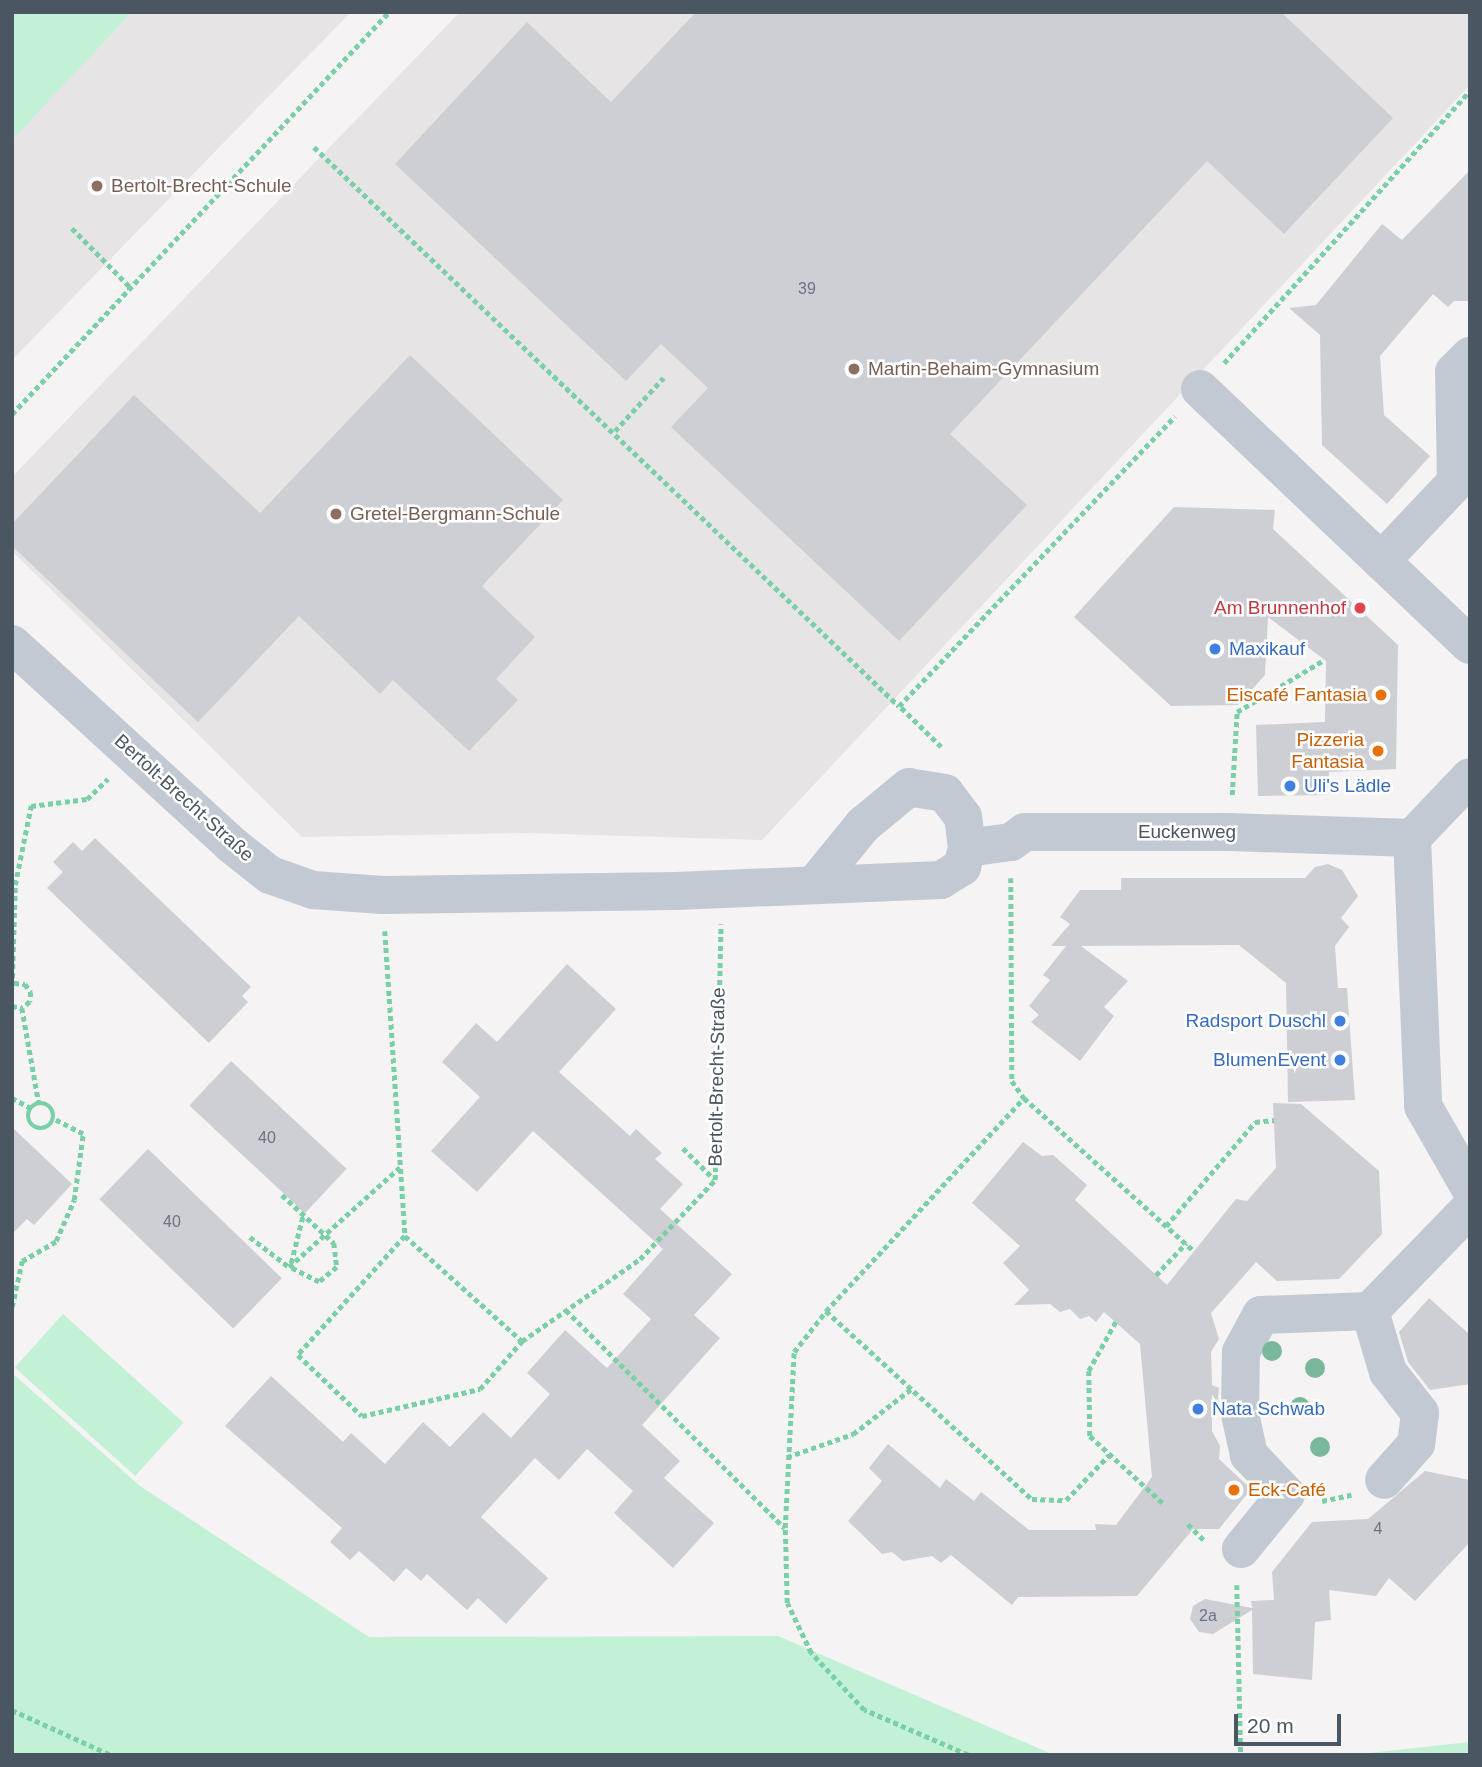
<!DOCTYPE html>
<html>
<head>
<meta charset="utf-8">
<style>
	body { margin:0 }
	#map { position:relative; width:1482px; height:1767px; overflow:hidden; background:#f5f3f3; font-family:Helvetica,sans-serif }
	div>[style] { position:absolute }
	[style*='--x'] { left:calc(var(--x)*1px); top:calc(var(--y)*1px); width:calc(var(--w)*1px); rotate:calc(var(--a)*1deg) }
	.education>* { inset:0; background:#e6e4e5 }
	.green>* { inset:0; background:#c3f1d5; transform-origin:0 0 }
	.building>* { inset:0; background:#cdcfd5; transform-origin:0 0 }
	.path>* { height:4.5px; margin-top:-2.25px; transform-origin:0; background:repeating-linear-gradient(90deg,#7ad0a6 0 5px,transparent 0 8.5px) }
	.path>.ring { margin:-2.25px; padding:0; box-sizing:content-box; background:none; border:4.5px solid #7ad0a6; border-radius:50% }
	.street>* { height:38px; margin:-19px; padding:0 19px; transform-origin:19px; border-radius:19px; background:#c1cad2 }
	.path-bridge>* { height:4.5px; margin-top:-2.25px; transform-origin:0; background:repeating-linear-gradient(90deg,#7ad0a6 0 5px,transparent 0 8.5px) }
	.trees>* { width:20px; height:20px; margin:-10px; border-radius:50%; background:#7bb799 }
	.dots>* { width:19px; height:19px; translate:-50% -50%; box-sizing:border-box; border:4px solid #fff; border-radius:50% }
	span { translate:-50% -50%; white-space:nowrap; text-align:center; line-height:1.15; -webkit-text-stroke:5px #fff; paint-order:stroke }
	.number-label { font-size:16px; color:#6b747e }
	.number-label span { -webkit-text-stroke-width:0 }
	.education-label { font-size:19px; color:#785e54 }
	.left { translate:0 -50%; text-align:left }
	.health-label { font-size:19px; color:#be3a42 }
	.right { translate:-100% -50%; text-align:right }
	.shop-label { font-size:19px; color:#366cbe }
	.food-label { font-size:19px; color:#c56008 }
	.street-label { font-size:19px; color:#4a5661 }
	.frame { position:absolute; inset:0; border:14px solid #4a5661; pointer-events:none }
	.scale { position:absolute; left:1234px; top:1714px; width:107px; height:32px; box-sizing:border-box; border:4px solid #4a5661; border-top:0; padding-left:9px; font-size:21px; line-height:24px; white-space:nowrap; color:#4a5661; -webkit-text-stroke:5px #fff; paint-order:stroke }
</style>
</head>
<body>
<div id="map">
	<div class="education">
		<div style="clip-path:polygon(12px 12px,351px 12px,12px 360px)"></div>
		<div style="clip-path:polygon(460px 12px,1470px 12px,1470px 85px,762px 840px,528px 833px,302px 837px,12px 551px,12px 477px)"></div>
	</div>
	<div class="green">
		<div style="clip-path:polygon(12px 12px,132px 12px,12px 140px)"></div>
		<div style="left:63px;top:1314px;width:162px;height:72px;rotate:42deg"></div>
		<div style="clip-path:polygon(12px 1373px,140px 1486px,369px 1637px,778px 1636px,1054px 1755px,12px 1755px)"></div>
		<div style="clip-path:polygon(1470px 1742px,1470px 1755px,1351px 1755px)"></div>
	</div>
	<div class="building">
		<div style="clip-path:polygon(696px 12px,1281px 12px,1393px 118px,1284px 234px,1207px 161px,950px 434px,1027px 505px,899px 641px,671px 427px,708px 388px,661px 344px,626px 381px,395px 164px,527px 22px,611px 102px)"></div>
		<div style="clip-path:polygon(1470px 170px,1470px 301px,1454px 301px,1448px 307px,1433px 294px,1380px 356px,1384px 415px,1430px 456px,1387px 504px,1322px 445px,1320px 335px,1289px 308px,1316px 305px,1382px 224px,1402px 240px)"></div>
		<div style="clip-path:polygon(410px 355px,563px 500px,482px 586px,535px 637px,496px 679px,518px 700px,469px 751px,393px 680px,380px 694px,299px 616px,198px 722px,12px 546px,12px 524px,134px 395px,260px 513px)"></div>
		<div style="clip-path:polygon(1174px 507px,1275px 510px,1273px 529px,1398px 645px,1396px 769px,1329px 772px,1327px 795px,1258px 796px,1256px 725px,1325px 722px,1326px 661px,1268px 617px,1265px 675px,1238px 705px,1171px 706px,1074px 617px)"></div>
		<div style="clip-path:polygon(95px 838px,251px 987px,242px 996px,248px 1002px,209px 1043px,47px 888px,63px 872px,53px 862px,73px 842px,82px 851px)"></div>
		<div style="clip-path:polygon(1328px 864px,1342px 870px,1358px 896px,1341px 918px,1349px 927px,1335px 946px,1338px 988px,1347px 988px,1355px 1100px,1288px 1102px,1286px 983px,1239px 945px,1081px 946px,1128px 981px,1104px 1007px,1114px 1016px,1080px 1061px,1031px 1022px,1039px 1015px,1029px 1006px,1050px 980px,1043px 975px,1066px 946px,1051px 946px,1070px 924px,1060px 917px,1080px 890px,1121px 890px,1121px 878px,1305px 878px,1315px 867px)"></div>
		<div style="clip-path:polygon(567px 964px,616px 1009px,559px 1072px,630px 1136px,636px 1129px,662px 1153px,655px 1159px,683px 1184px,660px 1209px,732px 1274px,694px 1315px,720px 1338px,642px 1425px,680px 1461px,664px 1478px,714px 1523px,673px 1568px,614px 1513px,633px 1491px,587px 1449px,559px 1480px,535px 1458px,481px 1517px,548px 1578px,506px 1624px,478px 1598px,467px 1610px,427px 1574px,421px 1581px,406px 1568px,394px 1582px,359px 1551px,350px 1560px,330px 1542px,342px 1528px,225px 1426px,271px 1376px,343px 1442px,351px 1433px,385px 1464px,423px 1422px,450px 1447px,483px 1412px,511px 1438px,550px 1394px,527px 1373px,565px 1330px,607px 1368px,651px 1319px,623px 1294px,663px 1249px,533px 1131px,477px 1192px,431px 1151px,480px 1097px,442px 1062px,476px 1023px,497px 1042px)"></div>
		<div style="left:231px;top:1061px;width:158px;height:61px;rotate:43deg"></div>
		<div style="clip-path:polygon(1273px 1103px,1301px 1104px,1379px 1171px,1382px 1234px,1339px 1279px,1277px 1281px,1256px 1262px,1211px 1313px,1219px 1339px,1211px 1352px,1212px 1385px,1219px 1388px,1218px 1400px,1212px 1403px,1212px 1431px,1220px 1446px,1219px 1459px,1251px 1489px,1219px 1529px,1193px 1529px,1137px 1596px,1018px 1597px,1012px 1605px,951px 1555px,941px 1563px,932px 1556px,903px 1561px,892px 1552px,882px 1554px,848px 1521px,882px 1481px,869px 1468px,888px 1444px,940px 1488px,946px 1479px,974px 1501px,981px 1492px,1029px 1530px,1096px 1530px,1095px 1524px,1116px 1525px,1152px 1477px,1140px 1344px,1104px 1312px,1096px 1322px,1089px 1316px,1080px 1319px,1070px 1309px,1060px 1312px,1050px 1304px,1014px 1305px,1029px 1290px,1003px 1263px,1020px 1246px,972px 1203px,1023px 1142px,1042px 1156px,1053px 1155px,1087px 1185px,1075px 1200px,1167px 1285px,1236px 1199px,1247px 1201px,1276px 1168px)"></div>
		<div style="clip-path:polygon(12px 1127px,72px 1184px,34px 1225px,27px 1219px,12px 1234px)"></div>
		<div style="left:148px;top:1149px;width:186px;height:70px;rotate:44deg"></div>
		<div style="clip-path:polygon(1429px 1298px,1470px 1335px,1470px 1384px,1430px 1390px,1408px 1362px,1399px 1332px)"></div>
		<div style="clip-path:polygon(1425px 1471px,1470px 1480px,1470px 1542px,1415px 1601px,1389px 1578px,1376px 1596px,1329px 1590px,1331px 1620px,1315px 1622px,1312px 1680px,1253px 1674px,1252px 1610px,1213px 1634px,1199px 1632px,1190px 1619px,1193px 1606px,1205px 1599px,1252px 1608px,1251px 1601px,1274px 1600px,1272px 1572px,1312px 1522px,1368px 1519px)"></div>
	</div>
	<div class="path">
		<div style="--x:314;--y:147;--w:809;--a:43.7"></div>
		<div style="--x:72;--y:228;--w:84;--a:45.5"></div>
		<div style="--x:1224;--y:363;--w:367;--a:-47.9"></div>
		<div style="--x:12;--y:414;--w:551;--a:-46.84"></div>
		<div style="--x:615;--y:431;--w:72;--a:-47.8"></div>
		<div style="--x:941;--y:747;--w:59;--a:-135.7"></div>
		<div style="--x:899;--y:706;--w:400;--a:-46.4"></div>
		<div style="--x:1232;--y:795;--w:83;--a:-86.6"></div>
		<div style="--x:1237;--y:712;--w:101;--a:-30.9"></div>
		<div style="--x:1011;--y:878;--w:203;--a:89.7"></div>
		<div style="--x:1012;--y:1081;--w:21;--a:55"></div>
		<div style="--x:1024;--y:1098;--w:229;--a:42"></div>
		<div style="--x:385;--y:931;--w:306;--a:86.2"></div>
		<div style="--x:405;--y:1236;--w:160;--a:132"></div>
		<div style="--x:298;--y:1355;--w:88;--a:43.6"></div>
		<div style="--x:362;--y:1416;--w:121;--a:-12.9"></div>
		<div style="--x:480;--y:1389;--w:64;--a:-48.8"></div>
		<div style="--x:522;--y:1341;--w:144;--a:-34.8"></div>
		<div style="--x:640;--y:1259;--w:109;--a:-46.5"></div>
		<div style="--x:715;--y:1180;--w:256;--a:-88.7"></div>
		<div style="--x:14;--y:983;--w:11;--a:5"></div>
		<div style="--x:25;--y:984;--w:10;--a:53"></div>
		<div style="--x:31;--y:992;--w:10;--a:96"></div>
		<div style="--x:30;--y:1002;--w:10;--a:143"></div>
		<div style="--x:12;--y:986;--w:101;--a:-88.3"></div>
		<div style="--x:15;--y:885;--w:81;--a:-78.6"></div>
		<div style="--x:31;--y:806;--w:56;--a:-7.1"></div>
		<div style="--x:87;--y:799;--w:29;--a:-44"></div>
		<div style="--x:12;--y:1006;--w:10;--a:11"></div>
		<div style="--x:22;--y:1008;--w:97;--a:79.9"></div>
		<div style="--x:12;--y:1098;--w:21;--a:28"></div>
		<div class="ring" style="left:28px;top:1103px;width:21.5px;height:21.5px"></div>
		<div style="--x:683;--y:1148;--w:44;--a:45"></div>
		<div style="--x:1166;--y:1226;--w:137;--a:-49.4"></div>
		<div style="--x:1255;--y:1122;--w:19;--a:-6"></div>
		<div style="--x:405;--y:1236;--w:157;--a:41.9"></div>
		<div style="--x:250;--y:1237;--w:49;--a:37.6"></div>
		<div style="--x:291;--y:1263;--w:49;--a:-76"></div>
		<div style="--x:289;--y:1267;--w:149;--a:-42"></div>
		<div style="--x:1156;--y:1275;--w:44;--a:-46.8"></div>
		<div style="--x:12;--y:1307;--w:47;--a:-77.7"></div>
		<div style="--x:22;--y:1261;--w:39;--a:-30"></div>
		<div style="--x:56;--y:1241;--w:45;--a:-66.3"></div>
		<div style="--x:74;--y:1200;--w:67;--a:-82.2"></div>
		<div style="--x:83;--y:1134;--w:34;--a:-153"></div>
		<div style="--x:566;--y:1310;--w:309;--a:44.9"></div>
		<div style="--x:826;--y:1311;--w:279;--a:42.4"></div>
		<div style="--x:1032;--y:1499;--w:34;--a:2"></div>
		<div style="--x:1066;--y:1500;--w:62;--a:-46.3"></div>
		<div style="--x:1116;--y:1322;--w:56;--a:118.9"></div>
		<div style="--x:1089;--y:1371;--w:65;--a:89.1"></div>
		<div style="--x:1090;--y:1436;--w:102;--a:42.6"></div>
		<div style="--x:787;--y:1457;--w:70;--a:-19.2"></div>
		<div style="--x:853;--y:1434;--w:73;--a:-37.8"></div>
		<div style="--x:1322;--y:1501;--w:30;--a:-12"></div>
		<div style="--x:1188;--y:1524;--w:23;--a:45"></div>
		<div style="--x:1237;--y:1585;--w:170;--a:88.7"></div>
		<div style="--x:12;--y:1710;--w:109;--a:24.4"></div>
		<div style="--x:968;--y:1755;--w:113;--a:-156.6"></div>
		<div style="--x:864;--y:1710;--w:78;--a:-132.9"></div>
		<div style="--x:811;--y:1653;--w:55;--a:-115.6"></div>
		<div style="--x:787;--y:1603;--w:75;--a:-91.5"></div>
		<div style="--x:785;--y:1528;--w:176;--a:-87.1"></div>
		<div style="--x:794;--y:1352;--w:52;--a:-52"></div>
		<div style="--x:826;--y:1311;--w:291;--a:-47.1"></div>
	</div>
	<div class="street">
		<div style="--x:1200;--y:389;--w:372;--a:43.5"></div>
		<div style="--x:1381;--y:561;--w:109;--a:-46.5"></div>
		<div style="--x:1456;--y:482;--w:110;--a:-91"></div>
		<div style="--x:1454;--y:372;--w:23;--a:-45"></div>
		<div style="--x:12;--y:644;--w:298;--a:42.4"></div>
		<div style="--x:232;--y:845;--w:48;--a:38.3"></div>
		<div style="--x:270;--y:875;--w:46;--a:19.2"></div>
		<div style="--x:313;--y:890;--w:70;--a:4.1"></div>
		<div style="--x:383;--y:895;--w:293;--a:-0.8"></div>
		<div style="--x:676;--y:891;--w:265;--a:-2.4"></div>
		<div style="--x:941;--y:880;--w:25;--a:-32"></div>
		<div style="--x:962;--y:867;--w:20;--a:-75"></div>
		<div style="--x:967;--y:848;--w:31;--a:-97"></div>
		<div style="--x:963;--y:817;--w:30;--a:-127"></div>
		<div style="--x:945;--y:793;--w:36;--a:-171"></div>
		<div style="--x:909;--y:787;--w:60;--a:140.4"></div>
		<div style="--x:863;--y:825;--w:77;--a:129.2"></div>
		<div style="--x:1412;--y:838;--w:268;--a:87.6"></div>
		<div style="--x:1423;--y:1106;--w:95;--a:60.2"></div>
		<div style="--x:967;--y:848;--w:44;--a:-7.8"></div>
		<div style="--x:1011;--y:842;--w:17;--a:-36"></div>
		<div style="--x:1025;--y:832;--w:204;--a:0"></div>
		<div style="--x:1229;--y:832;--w:183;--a:1.9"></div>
		<div style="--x:1412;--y:838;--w:84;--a:-46.4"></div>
		<div style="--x:1370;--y:1311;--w:64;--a:73.6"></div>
		<div style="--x:1388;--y:1372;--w:52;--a:52"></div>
		<div style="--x:1420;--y:1413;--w:31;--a:97"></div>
		<div style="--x:1416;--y:1444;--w:48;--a:131.6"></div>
		<div style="--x:1241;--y:1549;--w:71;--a:-50.7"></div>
		<div style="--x:1286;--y:1494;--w:54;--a:-133.5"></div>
		<div style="--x:1249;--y:1455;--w:42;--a:-102.4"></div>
		<div style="--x:1240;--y:1414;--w:62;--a:-89.1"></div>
		<div style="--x:1241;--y:1352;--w:42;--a:-61.6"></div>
		<div style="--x:1261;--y:1315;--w:109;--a:-2.1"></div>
		<div style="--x:1370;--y:1311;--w:144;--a:-45.8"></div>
	</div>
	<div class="path-bridge">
		<div style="--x:282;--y:1195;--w:71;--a:42.7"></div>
		<div style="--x:334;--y:1243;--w:24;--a:83"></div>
		<div style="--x:337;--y:1267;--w:23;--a:140"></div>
		<div style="--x:319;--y:1282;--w:34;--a:-153"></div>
	</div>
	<div class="trees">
		<div style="left:1272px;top:1351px"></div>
		<div style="left:1315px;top:1368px"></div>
		<div style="left:1300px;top:1407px"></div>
		<div style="left:1320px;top:1447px"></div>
	</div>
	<div class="dots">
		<div style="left:97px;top:186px;background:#8d6e63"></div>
		<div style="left:854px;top:369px;background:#8d6e63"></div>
		<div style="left:336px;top:514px;background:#8d6e63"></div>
		<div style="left:1360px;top:608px;background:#e0444e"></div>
		<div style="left:1215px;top:649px;background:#3f7fe0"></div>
		<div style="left:1381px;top:695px;background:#e8710a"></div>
		<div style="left:1378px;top:751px;background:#e8710a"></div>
		<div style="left:1290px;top:786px;background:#3f7fe0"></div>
		<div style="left:1340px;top:1021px;background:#3f7fe0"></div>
		<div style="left:1340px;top:1060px;background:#3f7fe0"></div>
		<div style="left:1198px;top:1409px;background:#3f7fe0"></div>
		<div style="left:1234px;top:1490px;background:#e8710a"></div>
	</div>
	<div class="number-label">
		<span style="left:807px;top:289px">39</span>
		<span style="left:267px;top:1138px">40</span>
		<span style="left:172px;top:1222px">40</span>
		<span style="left:1378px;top:1529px">4</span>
		<span style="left:1208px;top:1616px">2a</span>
	</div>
	<div class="education-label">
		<span class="left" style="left:111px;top:186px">Bertolt-Brecht-Schule</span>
		<span class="left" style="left:868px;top:369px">Martin-Behaim-Gymnasium</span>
		<span class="left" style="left:350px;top:514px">Gretel-Bergmann-Schule</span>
	</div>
	<div class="health-label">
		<span class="right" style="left:1346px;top:608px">Am Brunnenhof</span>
	</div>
	<div class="shop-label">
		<span class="left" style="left:1229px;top:649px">Maxikauf</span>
		<span class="left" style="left:1304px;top:786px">Uli's Lädle</span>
		<span class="right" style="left:1326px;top:1021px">Radsport Duschl</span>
		<span class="right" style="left:1326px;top:1060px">BlumenEvent</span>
		<span class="left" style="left:1212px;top:1409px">Nata Schwab</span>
	</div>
	<div class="food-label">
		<span class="right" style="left:1367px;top:695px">Eiscafé Fantasia</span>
		<span class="right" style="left:1364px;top:751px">Pizzeria<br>Fantasia</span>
		<span class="left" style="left:1248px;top:1490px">Eck-Café</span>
	</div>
	<div class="street-label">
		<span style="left:184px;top:798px;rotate:42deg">Bertolt-Brecht-Straße</span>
		<span style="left:1187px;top:832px">Euckenweg</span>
		<span style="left:717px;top:1077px;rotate:-89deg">Bertolt-Brecht-Straße</span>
	</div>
	<div class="frame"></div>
	<div class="scale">20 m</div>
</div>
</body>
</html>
